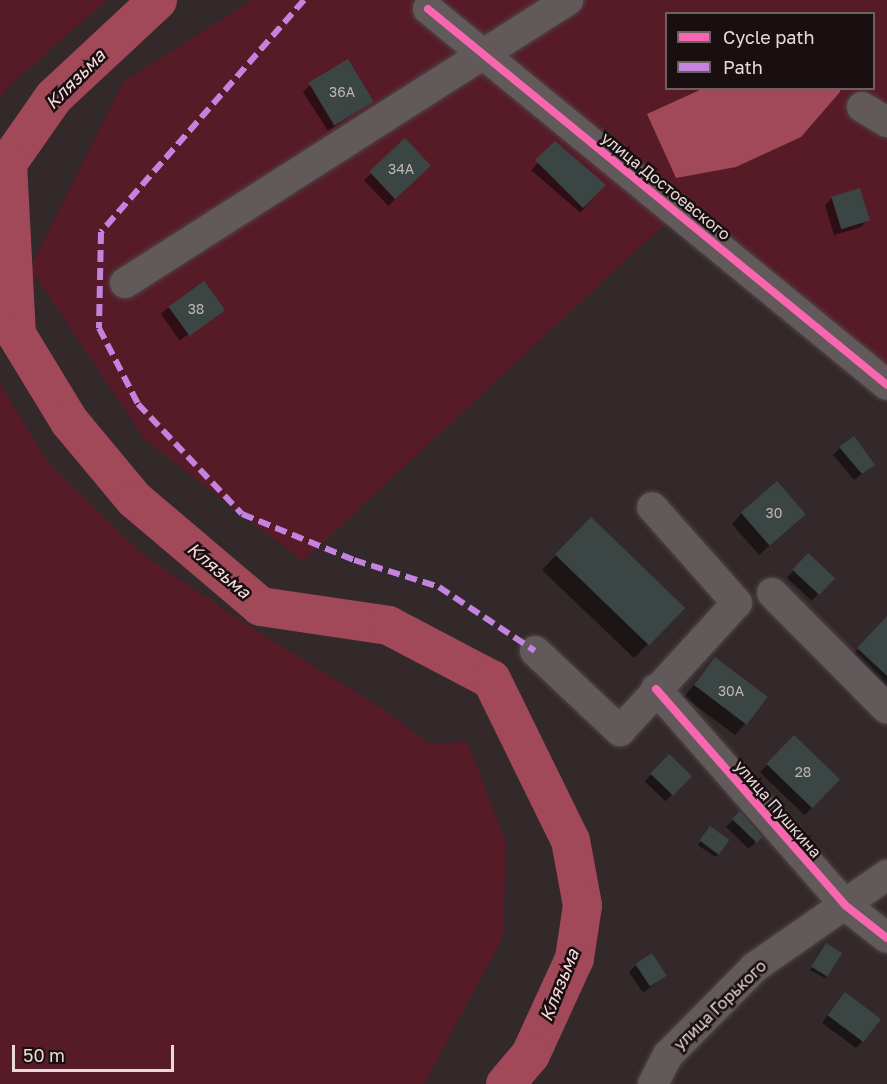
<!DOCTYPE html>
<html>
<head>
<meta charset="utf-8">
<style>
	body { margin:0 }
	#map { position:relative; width:887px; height:1084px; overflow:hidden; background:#33282a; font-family:"Golos Text",sans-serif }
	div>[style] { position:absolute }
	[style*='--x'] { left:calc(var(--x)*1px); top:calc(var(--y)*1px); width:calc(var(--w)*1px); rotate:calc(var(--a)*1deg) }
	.green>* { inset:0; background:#571b28 }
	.water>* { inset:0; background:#a14958 }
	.shadow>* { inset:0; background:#0007; transform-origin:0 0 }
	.river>* { height:39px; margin:-19.5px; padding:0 19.5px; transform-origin:19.5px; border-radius:19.5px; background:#a14958 }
	.building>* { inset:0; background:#3b4544; transform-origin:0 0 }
	.roads { filter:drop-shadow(0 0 2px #4f4647) drop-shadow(0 0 2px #4f4647) }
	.minor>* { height:30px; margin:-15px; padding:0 15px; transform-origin:15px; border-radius:15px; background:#61595a }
	.quiet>* { height:6px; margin-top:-3px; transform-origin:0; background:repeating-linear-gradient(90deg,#c483df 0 12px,transparent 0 18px) }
	.cycleway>* { height:8px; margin:-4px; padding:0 4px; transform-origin:4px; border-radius:4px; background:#f766af }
	span { translate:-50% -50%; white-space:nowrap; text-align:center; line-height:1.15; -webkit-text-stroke:5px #190f10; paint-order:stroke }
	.number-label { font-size:14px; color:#bdb5b5 }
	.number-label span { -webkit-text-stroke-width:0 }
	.street-label { font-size:16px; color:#e8dadb }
	.water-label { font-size:18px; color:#f7dbde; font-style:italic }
	.legend { position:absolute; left:665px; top:12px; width:210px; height:78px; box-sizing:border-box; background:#190f10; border:2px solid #6c6061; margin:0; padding:8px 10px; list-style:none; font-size:18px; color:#e8dadb }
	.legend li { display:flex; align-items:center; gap:12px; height:30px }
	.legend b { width:30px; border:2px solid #6c6061 }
	.scale { position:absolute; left:12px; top:1045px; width:162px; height:27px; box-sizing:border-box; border:3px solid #e8dadb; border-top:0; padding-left:8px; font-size:18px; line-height:21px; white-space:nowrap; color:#e8dadb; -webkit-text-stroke:4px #190f10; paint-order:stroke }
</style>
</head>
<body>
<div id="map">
	<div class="green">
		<div style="clip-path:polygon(0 0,107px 0,10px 85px,0 97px)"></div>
		<div style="clip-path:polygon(evenodd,252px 0,887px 0,887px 367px,688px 202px,303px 561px,145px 440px,30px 268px,123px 82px,252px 0,666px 14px,874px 14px,874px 88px,666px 88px,666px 14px)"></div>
		<div style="clip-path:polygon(0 384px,49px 464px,142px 554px,249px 626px,383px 709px,431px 745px,467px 741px,506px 842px,503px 937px,424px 1084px,0 1084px)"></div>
	</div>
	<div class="water">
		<div style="clip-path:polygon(840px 89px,840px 92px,801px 137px,736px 167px,676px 178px,647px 114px,702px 89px)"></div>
	</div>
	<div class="shadow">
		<div style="clip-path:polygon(310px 85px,372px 101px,328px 131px,303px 92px)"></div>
		<div style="left:405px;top:141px;width:35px;height:57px;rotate:46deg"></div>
		<div style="left:555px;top:143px;width:65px;height:36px;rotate:41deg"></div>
		<div style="clip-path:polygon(832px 198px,868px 219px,861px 227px,834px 235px,825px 205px)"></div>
		<div style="left:204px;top:283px;width:33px;height:53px;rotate:55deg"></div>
		<div style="clip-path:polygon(840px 448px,873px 465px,854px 480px,833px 455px)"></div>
		<div style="clip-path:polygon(742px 513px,793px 524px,759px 555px,732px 524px)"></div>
		<div style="clip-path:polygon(576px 534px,683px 608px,634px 658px,542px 570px)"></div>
		<div style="left:808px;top:555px;width:34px;height:31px;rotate:43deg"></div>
		<div style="clip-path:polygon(887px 618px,887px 690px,851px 656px)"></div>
		<div style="clip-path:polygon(715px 659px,745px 724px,735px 735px,684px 697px)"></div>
		<div style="left:794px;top:737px;width:62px;height:49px;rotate:44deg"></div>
		<div style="left:669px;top:756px;width:29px;height:35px;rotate:44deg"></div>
		<div style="clip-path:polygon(740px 813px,760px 837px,749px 849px,726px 827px)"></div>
		<div style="clip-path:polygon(707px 831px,718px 854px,715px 857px,698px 845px)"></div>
		<div style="clip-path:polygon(823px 948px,828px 975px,825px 978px,810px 970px)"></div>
		<div style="clip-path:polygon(636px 965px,665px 976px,643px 993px,629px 972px)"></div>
		<div style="clip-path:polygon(838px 1001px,863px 1041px,856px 1048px,822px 1023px)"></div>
	</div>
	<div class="river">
		<div style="--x:157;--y:0;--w:142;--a:137"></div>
		<div style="--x:53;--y:97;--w:80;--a:124.9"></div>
		<div style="--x:7;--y:163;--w:171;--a:87"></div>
		<div style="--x:16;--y:334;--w:102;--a:58.7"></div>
		<div style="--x:69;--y:421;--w:102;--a:50.2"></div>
		<div style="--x:134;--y:499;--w:165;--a:40.3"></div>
		<div style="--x:260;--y:606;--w:129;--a:8.4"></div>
		<div style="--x:388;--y:625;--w:116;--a:27.7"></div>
		<div style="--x:491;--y:679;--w:179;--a:63.9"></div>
		<div style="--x:570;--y:840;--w:66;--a:79.5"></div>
		<div style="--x:582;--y:905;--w:54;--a:98.6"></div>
		<div style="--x:574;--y:958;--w:106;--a:114.6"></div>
		<div style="--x:530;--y:1054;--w:39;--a:130"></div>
	</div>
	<div class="building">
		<div style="left:348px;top:59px;width:50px;height:46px;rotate:59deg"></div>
		<div style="left:405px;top:138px;width:38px;height:49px;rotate:47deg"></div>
		<div style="clip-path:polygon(555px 141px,606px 185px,583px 208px,535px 160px)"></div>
		<div style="left:860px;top:188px;width:34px;height:30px;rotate:73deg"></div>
		<div style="left:204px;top:281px;width:36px;height:44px;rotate:54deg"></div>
		<div style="clip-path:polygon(854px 436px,875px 465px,862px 474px,839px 447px)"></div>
		<div style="left:777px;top:481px;width:44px;height:48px;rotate:49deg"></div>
		<div style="left:591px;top:517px;width:131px;height:52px;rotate:44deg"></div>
		<div style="left:808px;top:553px;width:37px;height:23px;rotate:43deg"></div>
		<div style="clip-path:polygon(887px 616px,887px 676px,857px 648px)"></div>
		<div style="left:715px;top:657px;width:66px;height:35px;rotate:37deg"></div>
		<div style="left:794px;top:735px;width:64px;height:40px;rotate:44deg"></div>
		<div style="left:669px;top:754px;width:32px;height:27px;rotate:44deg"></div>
		<div style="clip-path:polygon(740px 811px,762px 837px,757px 843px,732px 819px)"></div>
		<div style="left:710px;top:826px;width:24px;height:18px;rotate:36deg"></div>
		<div style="left:826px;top:943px;width:19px;height:28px;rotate:32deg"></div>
		<div style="left:652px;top:953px;width:27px;height:20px;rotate:57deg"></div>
		<div style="left:845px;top:992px;width:45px;height:29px;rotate:37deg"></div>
	</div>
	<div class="roads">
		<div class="minor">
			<div style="--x:428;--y:9;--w:593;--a:39.32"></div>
			<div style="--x:862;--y:107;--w:29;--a:31"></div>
			<div style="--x:125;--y:283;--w:526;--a:-32.57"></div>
			<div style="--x:772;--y:593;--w:163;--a:45.2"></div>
			<div style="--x:535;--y:651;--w:117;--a:43.3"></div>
			<div style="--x:620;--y:731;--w:173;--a:-47.6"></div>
			<div style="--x:737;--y:603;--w:128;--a:-131.5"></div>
			<div style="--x:656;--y:689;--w:287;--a:48.8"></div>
			<div style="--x:845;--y:905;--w:53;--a:38.2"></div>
			<div style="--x:653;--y:1084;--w:33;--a:-63"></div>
			<div style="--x:668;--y:1055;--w:124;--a:-45.3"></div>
			<div style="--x:755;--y:967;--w:161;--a:-34.9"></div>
		</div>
	</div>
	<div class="quiet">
		<div style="--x:304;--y:0;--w:308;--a:131.2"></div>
		<div style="--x:101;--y:232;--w:96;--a:91.2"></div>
		<div style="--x:99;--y:328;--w:85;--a:62.8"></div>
		<div style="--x:138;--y:404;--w:151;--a:46.6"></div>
		<div style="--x:242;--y:514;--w:121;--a:22.3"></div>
		<div style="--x:354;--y:560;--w:89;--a:17.6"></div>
		<div style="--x:439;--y:587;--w:115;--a:33.7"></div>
	</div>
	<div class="cycleway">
		<div style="--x:428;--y:9;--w:593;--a:39.32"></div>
		<div style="--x:656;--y:689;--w:287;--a:48.8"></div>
		<div style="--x:845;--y:905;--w:53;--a:38.2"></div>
	</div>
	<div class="number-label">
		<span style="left:342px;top:92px">36А</span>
		<span style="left:401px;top:169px">34А</span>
		<span style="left:196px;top:309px">38</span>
		<span style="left:774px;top:513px">30</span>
		<span style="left:731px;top:691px">30А</span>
		<span style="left:803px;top:772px">28</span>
	</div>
	<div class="street-label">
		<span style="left:666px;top:186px;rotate:39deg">улица Достоевского</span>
		<span style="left:778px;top:809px;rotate:49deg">улица Пушкина</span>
		<span style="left:720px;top:1005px;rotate:-44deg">улица Горького</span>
	</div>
	<div class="water-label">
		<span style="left:75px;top:79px;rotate:-45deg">Клязьма</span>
		<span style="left:219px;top:570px;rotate:40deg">Клязьма</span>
		<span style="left:559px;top:985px;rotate:-68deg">Клязьма</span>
	</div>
	<ul class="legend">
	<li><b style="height:8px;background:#f766af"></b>Cycle path</li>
	<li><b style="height:8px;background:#c483df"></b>Path</li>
	</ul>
	<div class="scale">50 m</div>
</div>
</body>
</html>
